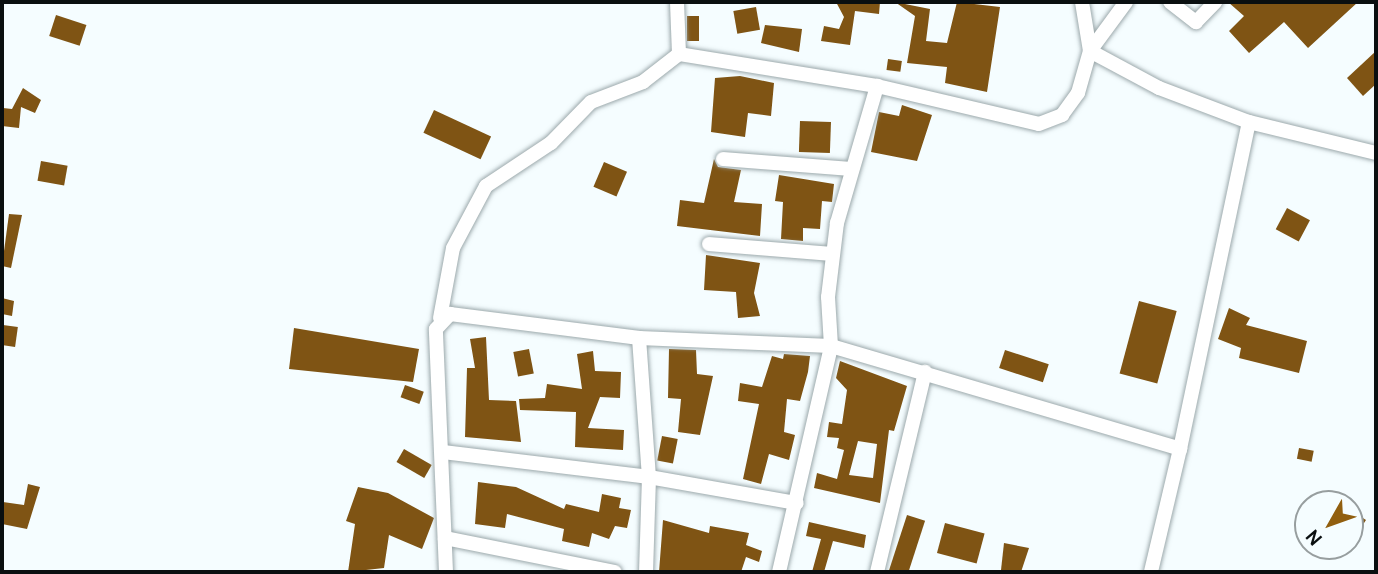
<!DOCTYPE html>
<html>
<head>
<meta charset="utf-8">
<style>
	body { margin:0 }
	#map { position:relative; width:1378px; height:574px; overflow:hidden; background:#f5fdff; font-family:Cabin,sans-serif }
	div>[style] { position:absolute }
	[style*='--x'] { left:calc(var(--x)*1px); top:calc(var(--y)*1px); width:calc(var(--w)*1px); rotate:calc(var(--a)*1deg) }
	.building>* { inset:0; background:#7f5414; transform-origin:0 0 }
	.roads { filter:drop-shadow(0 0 2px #9ca9ac) drop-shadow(0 0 2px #9ca9ac) }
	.minor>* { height:14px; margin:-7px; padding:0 7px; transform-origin:7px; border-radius:7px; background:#fff }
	span { translate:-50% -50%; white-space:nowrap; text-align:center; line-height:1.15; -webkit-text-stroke:7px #f5fdff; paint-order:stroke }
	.frame { position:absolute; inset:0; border:4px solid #0a0f10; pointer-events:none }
	.north { position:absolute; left:1294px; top:490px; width:70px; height:70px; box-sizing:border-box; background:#f5fdff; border:2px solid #979e9f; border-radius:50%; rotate:230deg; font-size:19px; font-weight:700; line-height:28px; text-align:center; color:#0a0f10 }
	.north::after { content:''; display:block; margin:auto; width:24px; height:32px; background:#915f0f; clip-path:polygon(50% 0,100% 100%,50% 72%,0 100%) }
</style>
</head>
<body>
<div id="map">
	<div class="building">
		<div style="clip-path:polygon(836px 2px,880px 2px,879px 14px,855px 11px,850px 45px,821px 41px,824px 26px,839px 29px,844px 17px)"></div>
		<div style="clip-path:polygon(895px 2px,930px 9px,926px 41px,947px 43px,957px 2px,1000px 7px,987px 92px,945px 83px,947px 67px,907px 63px,915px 16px)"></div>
		<div style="clip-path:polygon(1228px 2px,1358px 2px,1308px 48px,1284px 22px,1249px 53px,1229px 31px,1244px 16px)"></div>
		<div style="left:756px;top:7px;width:23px;height:23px;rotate:80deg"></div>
		<div style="left:56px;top:15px;width:32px;height:22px;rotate:18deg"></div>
		<div style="left:687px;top:16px;width:12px;height:25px"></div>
		<div style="clip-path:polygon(765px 25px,802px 29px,799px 52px,761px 43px)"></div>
		<div style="clip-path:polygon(1376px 51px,1376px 84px,1363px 96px,1347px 78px)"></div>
		<div style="left:888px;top:59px;width:14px;height:11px;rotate:8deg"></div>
		<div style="clip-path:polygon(740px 76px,774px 83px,771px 116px,748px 113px,745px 137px,711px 132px,715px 78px)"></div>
		<div style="clip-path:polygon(23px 88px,41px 100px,35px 113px,21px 107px,19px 128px,2px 126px,3px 108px,12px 109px)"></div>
		<div style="clip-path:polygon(902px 105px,932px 115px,917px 161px,871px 152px,879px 112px,899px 116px)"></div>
		<div style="left:434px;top:110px;width:63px;height:25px;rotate:25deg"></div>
		<div style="left:800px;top:121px;width:31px;height:31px;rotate:2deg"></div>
		<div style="clip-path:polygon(714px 159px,718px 167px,741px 170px,734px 202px,762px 204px,760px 236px,677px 226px,680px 200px,704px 203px)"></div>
		<div style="left:41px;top:161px;width:27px;height:20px;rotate:10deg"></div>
		<div style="left:604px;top:162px;width:25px;height:27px;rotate:23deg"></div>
		<div style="clip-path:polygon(779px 175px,834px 184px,832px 202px,822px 201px,820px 229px,803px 228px,803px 241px,781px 239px,783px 202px,775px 201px)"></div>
		<div style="left:1287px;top:208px;width:26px;height:24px;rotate:28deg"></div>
		<div style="clip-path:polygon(9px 214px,22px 215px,11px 268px,2px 266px)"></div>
		<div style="clip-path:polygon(706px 255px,760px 263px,754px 293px,760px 316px,738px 318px,736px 292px,704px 290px)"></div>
		<div style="clip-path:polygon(2px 298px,14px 301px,12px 316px,2px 314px)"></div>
		<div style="left:1139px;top:301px;width:39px;height:75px;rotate:15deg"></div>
		<div style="clip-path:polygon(1229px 308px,1250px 318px,1246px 325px,1307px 341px,1299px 373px,1239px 358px,1241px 348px,1218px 339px)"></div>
		<div style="left:3px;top:325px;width:15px;height:20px;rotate:8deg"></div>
		<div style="clip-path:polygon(294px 328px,419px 349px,413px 382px,289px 369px)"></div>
		<div style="clip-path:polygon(486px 337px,489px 400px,516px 401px,521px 442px,465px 437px,467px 368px,475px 368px,470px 339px)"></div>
		<div style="left:529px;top:349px;width:25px;height:16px;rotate:79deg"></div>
		<div style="clip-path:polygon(669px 349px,696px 350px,697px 374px,713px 376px,700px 435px,678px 432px,681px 399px,668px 398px)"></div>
		<div style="left:1005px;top:350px;width:46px;height:19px;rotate:18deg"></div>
		<div style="clip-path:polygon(593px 351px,595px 371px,621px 372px,620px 398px,600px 397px,588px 428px,624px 430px,623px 450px,575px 447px,576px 412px,520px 410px,519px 399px,545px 398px,547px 384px,582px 389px,577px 354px)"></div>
		<div style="clip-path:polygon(784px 354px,810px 356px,808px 372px,800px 401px,787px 399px,784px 432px,795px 435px,789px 460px,769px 454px,761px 484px,743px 479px,759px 404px,738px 401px,740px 383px,762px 387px,772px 356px,783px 359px)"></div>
		<div style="clip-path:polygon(evenodd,840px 361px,907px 386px,894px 431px,889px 430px,880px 503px,814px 488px,817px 473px,837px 479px,844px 450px,837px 448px,839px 438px,827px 437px,829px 422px,842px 424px,847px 390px,836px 378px,840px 361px,858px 441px,877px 444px,873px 478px,849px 475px,858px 441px)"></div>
		<div style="left:405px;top:385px;width:20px;height:13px;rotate:20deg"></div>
		<div style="left:662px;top:436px;width:16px;height:25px;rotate:11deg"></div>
		<div style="left:1299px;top:448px;width:15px;height:11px;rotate:11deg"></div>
		<div style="left:404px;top:449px;width:32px;height:15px;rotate:30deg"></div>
		<div style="clip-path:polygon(478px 482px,516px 487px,564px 509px,566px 504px,599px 512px,602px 494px,621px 498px,619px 508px,631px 510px,627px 528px,615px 526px,609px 539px,592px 533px,589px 547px,562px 541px,564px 529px,507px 514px,505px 528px,475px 524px)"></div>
		<div style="clip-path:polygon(28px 484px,40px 487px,27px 529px,2px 524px,3px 502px,24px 505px)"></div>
		<div style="clip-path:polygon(358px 487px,388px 493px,434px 518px,422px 549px,389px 535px,384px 568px,348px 572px,355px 524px,346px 521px)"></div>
		<div style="clip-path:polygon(1350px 510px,1366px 520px,1360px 529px,1350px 523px)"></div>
		<div style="left:907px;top:515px;width:19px;height:59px;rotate:18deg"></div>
		<div style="clip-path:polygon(663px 520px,709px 533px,710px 526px,749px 533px,746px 545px,762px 551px,759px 562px,746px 557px,741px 572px,659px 572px)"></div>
		<div style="clip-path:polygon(809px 522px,866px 535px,864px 548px,833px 541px,824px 572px,812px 572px,821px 539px,806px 536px)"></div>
		<div style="left:945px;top:523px;width:41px;height:31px;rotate:15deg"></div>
		<div style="clip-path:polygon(1004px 543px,1029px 548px,1021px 572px,1001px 570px)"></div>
	</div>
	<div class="roads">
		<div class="minor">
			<div style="--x:677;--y:2;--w:52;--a:87.8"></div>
			<div style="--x:1126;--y:2;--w:61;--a:126.3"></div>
			<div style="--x:1090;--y:51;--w:78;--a:28.2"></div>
			<div style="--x:1159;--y:88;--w:96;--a:20.7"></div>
			<div style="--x:1249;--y:122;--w:131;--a:13.7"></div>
			<div style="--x:1170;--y:2;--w:33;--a:38"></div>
			<div style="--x:1196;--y:22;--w:28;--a:-46"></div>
			<div style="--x:723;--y:159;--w:128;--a:4.5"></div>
			<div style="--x:709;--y:244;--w:123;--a:4.6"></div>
			<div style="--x:440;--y:318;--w:71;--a:-79.5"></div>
			<div style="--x:453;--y:248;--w:70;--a:-62"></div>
			<div style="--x:486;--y:186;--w:78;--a:-33.5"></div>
			<div style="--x:551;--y:143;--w:57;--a:-45.7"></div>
			<div style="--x:591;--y:102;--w:56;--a:-21"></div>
			<div style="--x:643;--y:82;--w:46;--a:-37.9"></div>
			<div style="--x:679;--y:54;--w:201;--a:9.2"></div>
			<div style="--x:877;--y:86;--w:166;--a:13.2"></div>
			<div style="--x:1039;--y:124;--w:25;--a:-21"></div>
			<div style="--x:1062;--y:115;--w:27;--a:-54"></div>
			<div style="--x:1078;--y:93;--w:44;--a:-74.1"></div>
			<div style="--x:1090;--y:51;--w:50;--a:-99.3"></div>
			<div style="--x:639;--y:338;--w:139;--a:85.9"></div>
			<div style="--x:649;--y:477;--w:95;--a:91.8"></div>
			<div style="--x:1180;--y:449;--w:334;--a:-78.1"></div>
			<div style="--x:443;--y:452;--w:208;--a:6.9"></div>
			<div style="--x:649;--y:477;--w:150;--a:10"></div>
			<div style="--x:445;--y:538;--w:173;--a:11.3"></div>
			<div style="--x:446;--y:572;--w:243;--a:-92.4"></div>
			<div style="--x:436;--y:329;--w:21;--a:-47"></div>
			<div style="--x:450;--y:314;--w:191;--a:7.2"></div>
			<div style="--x:639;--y:338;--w:192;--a:2.4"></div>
			<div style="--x:831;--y:346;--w:364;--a:16.4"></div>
			<div style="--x:1180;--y:449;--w:126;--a:103.3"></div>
			<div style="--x:779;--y:572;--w:232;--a:-77"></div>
			<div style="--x:831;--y:346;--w:49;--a:-93.5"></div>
			<div style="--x:828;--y:297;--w:75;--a:-83.1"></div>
			<div style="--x:837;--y:223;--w:143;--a:-73.7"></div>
			<div style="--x:877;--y:572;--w:206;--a:-76.5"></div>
		</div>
	</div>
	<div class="frame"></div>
	<div class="north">N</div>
</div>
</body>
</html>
